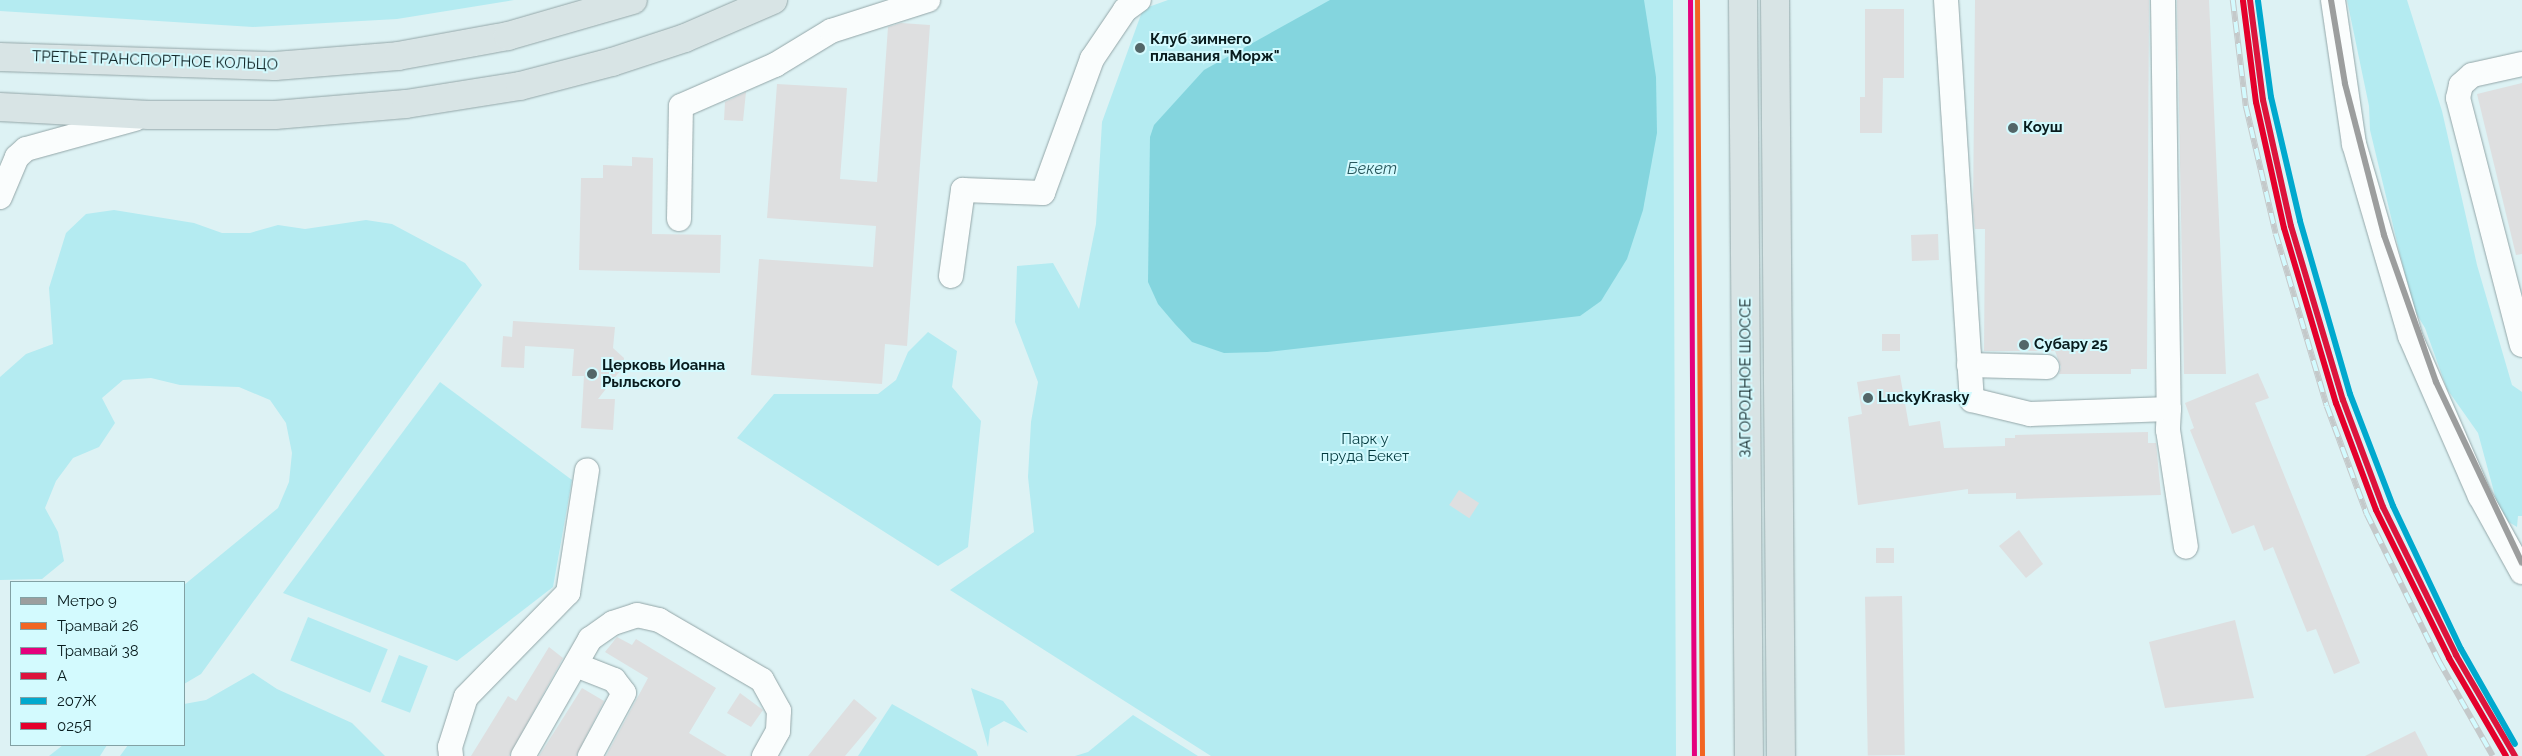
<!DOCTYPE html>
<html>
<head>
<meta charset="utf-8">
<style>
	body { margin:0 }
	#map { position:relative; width:2522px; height:756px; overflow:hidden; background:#ddf2f4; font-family:Raleway,sans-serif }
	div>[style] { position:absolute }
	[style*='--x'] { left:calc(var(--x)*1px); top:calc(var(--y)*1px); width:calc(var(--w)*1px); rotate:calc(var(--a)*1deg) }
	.green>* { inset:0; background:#b4ebf1; transform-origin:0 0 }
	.water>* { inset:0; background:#84d5de }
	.building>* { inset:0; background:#dedfe0; transform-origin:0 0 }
	.roads { filter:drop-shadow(0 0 1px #93a6a8) drop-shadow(0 0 1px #93a6a8) }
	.minor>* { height:24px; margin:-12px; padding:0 12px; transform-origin:12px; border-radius:12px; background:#fafdfd }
	.major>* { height:28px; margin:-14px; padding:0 14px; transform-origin:14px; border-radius:14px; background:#d8e4e5 }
	.rail>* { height:5.5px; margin-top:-2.75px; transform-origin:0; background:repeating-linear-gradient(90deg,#d3fafe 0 11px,#c4c9ca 0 22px); box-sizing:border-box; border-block:1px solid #c4c9ca }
	.rail-1>* { height:6px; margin:-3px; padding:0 3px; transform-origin:3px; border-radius:3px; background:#dc143c }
	.rail-2>* { height:6px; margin:-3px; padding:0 3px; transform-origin:3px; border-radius:3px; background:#00a9ce }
	.rail-3>* { height:6px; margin:-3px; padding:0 3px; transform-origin:3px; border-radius:3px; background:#e4002b }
	.tram-1>* { height:5px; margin:-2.5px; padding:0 2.5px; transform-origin:2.5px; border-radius:2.5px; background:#f26522 }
	.tram-2>* { height:5px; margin:-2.5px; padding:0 2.5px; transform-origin:2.5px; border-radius:2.5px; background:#e5007d }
	.metro-1>* { height:6px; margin:-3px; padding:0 3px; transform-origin:3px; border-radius:3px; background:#9c9e9e }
	.dots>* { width:14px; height:14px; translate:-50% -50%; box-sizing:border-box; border:2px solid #d3fafe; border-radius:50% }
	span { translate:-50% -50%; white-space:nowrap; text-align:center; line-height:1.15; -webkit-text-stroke:4px #d3fafe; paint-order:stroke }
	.poi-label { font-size:15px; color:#081b1d; font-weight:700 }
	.left { translate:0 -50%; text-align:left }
	.street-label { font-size:15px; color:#081b1d }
	.park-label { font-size:15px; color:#01373c }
	.water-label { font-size:16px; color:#29585d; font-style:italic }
	.legend { position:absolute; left:10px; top:581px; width:175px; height:165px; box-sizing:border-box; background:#d3fafe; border:1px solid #82a1a4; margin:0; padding:6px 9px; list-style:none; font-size:15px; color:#081b1d }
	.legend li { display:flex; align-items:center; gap:10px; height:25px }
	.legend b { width:25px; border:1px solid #82a1a4 }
</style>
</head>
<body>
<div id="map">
	<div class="green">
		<div style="clip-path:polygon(0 0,514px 0,397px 19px,253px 27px,0 11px)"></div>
		<div style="clip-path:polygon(1168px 0,1673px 0,1676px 756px,1211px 756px,950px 590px,1034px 532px,1028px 477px,1031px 422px,1038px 382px,1015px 322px,1017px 266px,1053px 263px,1079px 309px,1096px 224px,1102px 122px,1143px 9px)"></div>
		<div style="clip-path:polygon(2347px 0,2407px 0,2442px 111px,2477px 265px,2512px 385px,2522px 392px,2522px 516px,2518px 516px,2517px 527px,2507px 521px,2497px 503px,2478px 433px,2447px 389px,2425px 328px,2413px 308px,2370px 130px,2369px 106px)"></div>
		<div style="clip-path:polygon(114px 210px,194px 223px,222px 233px,250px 233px,278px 225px,305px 229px,366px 220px,392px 224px,465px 263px,482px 285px,201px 674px,184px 684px,184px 585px,278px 508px,289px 482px,292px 453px,286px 423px,270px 400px,239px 387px,180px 385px,151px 378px,123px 380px,102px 398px,115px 423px,99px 447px,73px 458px,56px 481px,45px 508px,58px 532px,64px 561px,42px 579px,0 580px,0 377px,26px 354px,53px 344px,49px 288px,66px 233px,86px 214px)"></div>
		<div style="clip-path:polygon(928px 332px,957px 351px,952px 387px,981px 421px,968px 547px,938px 566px,737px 438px,774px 394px,878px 394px,896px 380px,908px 352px)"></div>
		<div style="clip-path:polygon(440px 382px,572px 480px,553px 587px,457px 661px,283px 593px)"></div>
		<div style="left:308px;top:617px;width:86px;height:47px;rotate:22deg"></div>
		<div style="left:399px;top:655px;width:31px;height:50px;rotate:21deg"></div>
		<div style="clip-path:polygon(253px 673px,277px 689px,352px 723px,385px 756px,120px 756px,128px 745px,184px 745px,184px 704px,206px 700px)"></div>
		<div style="clip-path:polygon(971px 688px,1003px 701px,1028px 733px,1004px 721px,990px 729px,988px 747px)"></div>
		<div style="clip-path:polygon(892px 704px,976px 751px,978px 756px,858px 756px)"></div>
		<div style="clip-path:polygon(1133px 715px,1198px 756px,1075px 756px,1088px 752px)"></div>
		<div style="clip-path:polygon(63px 745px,107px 745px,100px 756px,49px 756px)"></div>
	</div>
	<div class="water">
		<div style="clip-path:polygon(1330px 0,1644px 0,1656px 77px,1657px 133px,1643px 210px,1627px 259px,1601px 301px,1580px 316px,1267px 352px,1224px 353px,1192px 342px,1175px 324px,1158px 304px,1148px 282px,1150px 137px,1154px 125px,1204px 70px)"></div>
	</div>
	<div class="building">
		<div style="clip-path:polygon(1975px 0,2149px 0,2147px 369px,2131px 369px,2131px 374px,2059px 374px,2061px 367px,2055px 351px,1984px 351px,1985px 229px,1975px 229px,1973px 211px)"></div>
		<div style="clip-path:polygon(2177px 0,2209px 0,2226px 374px,2184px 374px)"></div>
		<div style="clip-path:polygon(1865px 9px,1904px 9px,1904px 78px,1883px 78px,1882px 133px,1860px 133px,1860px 97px,1865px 97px)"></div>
		<div style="clip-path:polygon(901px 23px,930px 25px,907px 346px,885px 344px,882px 384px,751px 375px,759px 259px,873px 267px,876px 226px,767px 218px,777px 84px,847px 88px,840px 179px,877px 182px,888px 27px)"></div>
		<div style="clip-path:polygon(2522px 83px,2522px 254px,2516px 255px,2477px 94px)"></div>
		<div style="clip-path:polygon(746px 92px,743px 121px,724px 120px,725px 102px)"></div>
		<div style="clip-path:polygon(632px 157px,653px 158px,652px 234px,721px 235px,720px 273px,579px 270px,581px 178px,603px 178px,603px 165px,632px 166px)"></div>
		<div style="left:1938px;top:234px;width:26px;height:27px;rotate:88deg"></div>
		<div style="clip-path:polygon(513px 321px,615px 327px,613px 348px,624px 358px,623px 367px,598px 399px,615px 399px,613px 430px,581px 428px,584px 376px,572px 376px,574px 349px,525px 346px,524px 368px,501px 367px,503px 336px,512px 337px)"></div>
		<div style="left:1882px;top:334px;width:18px;height:17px"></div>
		<div style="clip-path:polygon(2258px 373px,2269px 398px,2255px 403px,2360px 663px,2334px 674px,2316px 629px,2307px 632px,2273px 547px,2264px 551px,2254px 525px,2232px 534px,2190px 430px,2194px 428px,2185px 403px)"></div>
		<div style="clip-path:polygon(1900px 375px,1909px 426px,1940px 421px,1944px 448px,2005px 446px,2005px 438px,2015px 438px,2015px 435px,2148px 432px,2148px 443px,2156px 443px,2161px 495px,2016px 499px,2016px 493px,1968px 494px,1968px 489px,1858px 505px,1848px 417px,1862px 414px,1857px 382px)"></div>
		<div style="left:1459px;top:490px;width:24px;height:18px;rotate:33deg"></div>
		<div style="clip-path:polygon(2019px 530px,2043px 564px,2026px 578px,1999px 546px)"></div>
		<div style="left:1894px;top:548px;width:15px;height:18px;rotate:90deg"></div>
		<div style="left:1902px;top:596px;width:159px;height:37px;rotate:89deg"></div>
		<div style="clip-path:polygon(2235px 620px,2254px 698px,2165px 708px,2149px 642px)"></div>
		<div style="clip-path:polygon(617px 637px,632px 645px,636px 639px,716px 688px,689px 733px,727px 756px,606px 756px,648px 678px,605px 652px)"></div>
		<div style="clip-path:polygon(549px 647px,563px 658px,509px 756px,471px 756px,508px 696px,516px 701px)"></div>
		<div style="clip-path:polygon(582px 688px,604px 701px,576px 756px,539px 756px)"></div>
		<div style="clip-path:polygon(740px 693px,763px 710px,751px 727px,727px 713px)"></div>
		<div style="clip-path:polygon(854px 699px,877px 718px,845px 756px,808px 756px)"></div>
		<div style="clip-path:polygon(2415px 731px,2428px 756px,2365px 756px)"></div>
	</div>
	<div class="roads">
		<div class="minor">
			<div style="--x:1946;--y:0;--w:401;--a:86.3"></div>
			<div style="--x:1972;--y:400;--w:60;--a:13.6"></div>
			<div style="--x:2030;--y:414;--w:139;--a:-2.1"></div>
			<div style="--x:2169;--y:409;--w:21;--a:93"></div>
			<div style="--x:2168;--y:430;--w:118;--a:81.3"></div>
			<div style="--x:2163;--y:0;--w:409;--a:89.2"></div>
			<div style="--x:2333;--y:0;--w:146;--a:81.7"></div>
			<div style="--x:2354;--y:144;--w:200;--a:73.7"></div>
			<div style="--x:2410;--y:336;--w:175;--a:66.4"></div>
			<div style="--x:2480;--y:496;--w:87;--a:61.1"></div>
			<div style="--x:2522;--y:64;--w:51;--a:167.6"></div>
			<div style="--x:2472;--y:75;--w:15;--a:138"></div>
			<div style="--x:2461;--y:85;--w:13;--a:103"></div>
			<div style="--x:2458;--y:98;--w:255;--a:75.5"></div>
			<div style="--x:0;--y:197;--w:43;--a:-67"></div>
			<div style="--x:17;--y:157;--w:12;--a:-42"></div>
			<div style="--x:26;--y:149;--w:113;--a:-15.4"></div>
			<div style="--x:679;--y:219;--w:113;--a:-89"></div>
			<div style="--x:681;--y:106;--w:103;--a:-23.6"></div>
			<div style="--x:775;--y:65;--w:66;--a:-31.3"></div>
			<div style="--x:831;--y:31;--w:102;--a:-17.7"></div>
			<div style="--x:951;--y:276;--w:87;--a:-82.1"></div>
			<div style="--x:963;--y:190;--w:80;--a:2.1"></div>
			<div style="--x:1043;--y:193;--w:143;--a:-69.9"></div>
			<div style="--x:1092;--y:59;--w:59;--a:-56"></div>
			<div style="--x:1125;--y:10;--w:17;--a:-36"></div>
			<div style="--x:1969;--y:365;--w:78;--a:1.5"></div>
			<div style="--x:576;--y:665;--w:41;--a:21.5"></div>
			<div style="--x:614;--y:680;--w:16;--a:52"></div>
			<div style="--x:624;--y:693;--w:72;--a:118.4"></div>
			<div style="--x:451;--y:756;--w:9;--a:-96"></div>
			<div style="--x:450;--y:747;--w:52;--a:-72.3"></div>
			<div style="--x:466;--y:697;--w:146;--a:-45.6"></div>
			<div style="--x:568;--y:593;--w:124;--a:-81.2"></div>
			<div style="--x:523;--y:756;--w:135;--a:-60.2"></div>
			<div style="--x:590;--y:639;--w:28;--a:-35"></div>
			<div style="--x:613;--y:623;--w:25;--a:-18"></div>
			<div style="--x:637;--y:615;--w:23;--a:13"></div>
			<div style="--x:659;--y:620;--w:119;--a:30.2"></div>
			<div style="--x:762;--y:680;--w:35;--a:61"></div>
			<div style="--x:779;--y:711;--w:20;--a:93"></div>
			<div style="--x:778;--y:731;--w:29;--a:119"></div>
		</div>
		<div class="major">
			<div style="--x:1743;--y:0;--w:756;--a:89.55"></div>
			<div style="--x:1775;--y:0;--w:756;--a:89.55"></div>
			<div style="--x:0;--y:57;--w:275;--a:1.9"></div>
			<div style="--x:275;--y:66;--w:123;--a:-4.6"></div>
			<div style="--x:398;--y:56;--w:112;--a:-10.3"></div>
			<div style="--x:508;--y:36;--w:130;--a:-16.1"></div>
			<div style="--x:0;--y:107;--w:149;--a:3.1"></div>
			<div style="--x:149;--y:115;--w:126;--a:0"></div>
			<div style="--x:275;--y:115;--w:131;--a:-4.8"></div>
			<div style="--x:406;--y:104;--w:115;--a:-9"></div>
			<div style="--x:520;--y:86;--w:95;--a:-14.6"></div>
			<div style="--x:612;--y:62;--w:77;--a:-18.2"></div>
			<div style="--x:685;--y:38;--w:96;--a:-23.4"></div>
		</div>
	</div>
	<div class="rail">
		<div style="--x:2233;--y:0;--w:107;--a:83"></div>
		<div style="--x:2246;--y:106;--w:131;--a:76.8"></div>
		<div style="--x:2276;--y:234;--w:179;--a:73.5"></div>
		<div style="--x:2327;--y:406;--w:115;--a:69.7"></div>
		<div style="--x:2367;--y:514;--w:164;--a:63.9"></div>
		<div style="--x:2439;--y:661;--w:109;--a:60.4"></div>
	</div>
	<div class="rail-1">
		<div style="--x:2250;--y:0;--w:101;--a:82.6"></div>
		<div style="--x:2263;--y:100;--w:129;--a:77.5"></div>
		<div style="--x:2291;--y:226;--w:182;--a:73.4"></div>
		<div style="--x:2343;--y:400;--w:114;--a:69.5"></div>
		<div style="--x:2383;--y:507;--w:165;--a:63.7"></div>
		<div style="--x:2456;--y:655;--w:117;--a:59.7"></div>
	</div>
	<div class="rail-2">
		<div style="--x:2258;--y:1;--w:97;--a:82.3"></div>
		<div style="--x:2271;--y:97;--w:127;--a:76.8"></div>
		<div style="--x:2300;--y:221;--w:180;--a:73.9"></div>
		<div style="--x:2350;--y:394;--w:120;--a:69"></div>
		<div style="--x:2393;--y:506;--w:158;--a:64.6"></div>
		<div style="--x:2461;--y:649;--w:109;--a:60.4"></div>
	</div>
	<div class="rail-3">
		<div style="--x:2243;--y:1;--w:102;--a:82.7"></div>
		<div style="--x:2256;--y:102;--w:129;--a:77.5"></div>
		<div style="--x:2284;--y:228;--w:183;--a:73.5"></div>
		<div style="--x:2336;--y:403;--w:114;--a:69.5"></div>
		<div style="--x:2376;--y:510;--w:165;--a:63.7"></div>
		<div style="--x:2449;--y:658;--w:113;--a:59.8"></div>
	</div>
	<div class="tram-1">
		<div style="--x:1697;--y:0;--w:756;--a:89.62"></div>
	</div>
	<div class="tram-2">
		<div style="--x:1690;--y:0;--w:756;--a:89.7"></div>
	</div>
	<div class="metro-1">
		<div style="--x:2331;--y:0;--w:85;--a:80.5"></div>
		<div style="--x:2345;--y:84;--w:156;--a:75.5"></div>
		<div style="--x:2384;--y:235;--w:156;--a:70.5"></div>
		<div style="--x:2436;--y:382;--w:200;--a:64.6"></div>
	</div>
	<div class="dots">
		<div style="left:1140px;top:48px;background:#536668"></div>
		<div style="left:2013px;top:128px;background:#536668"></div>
		<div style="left:2024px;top:345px;background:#536668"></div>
		<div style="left:592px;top:374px;background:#536668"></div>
		<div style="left:1868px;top:398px;background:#536668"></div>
	</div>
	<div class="poi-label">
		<span class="left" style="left:1150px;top:48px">Клуб зимнего<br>плавания "Морж"</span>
		<span class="left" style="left:2023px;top:128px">Коуш</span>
		<span class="left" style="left:2034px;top:345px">Субару 25</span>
		<span class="left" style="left:602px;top:374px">Церковь Иоанна<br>Рыльского</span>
		<span class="left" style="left:1878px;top:398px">LuckyKrasky</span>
	</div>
	<div class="street-label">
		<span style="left:155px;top:61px;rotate:2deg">ТРЕТЬЕ ТРАНСПОРТНОЕ КОЛЬЦО</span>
		<span style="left:1746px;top:378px;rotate:-90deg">ЗАГОРОДНОЕ ШОССЕ</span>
	</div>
	<div class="park-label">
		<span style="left:1365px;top:448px">Парк у<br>пруда Бекет</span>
	</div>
	<div class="water-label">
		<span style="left:1372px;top:169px">Бекет</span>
	</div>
	<ul class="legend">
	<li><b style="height:6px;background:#9c9e9e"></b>Метро 9</li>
	<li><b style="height:6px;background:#f26522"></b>Трамвай 26</li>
	<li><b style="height:6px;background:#e5007d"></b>Трамвай 38</li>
	<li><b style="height:6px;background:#dc143c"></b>A</li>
	<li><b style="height:6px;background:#00a9ce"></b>207Ж</li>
	<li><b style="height:6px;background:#e4002b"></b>025Я</li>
	</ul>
</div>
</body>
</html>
